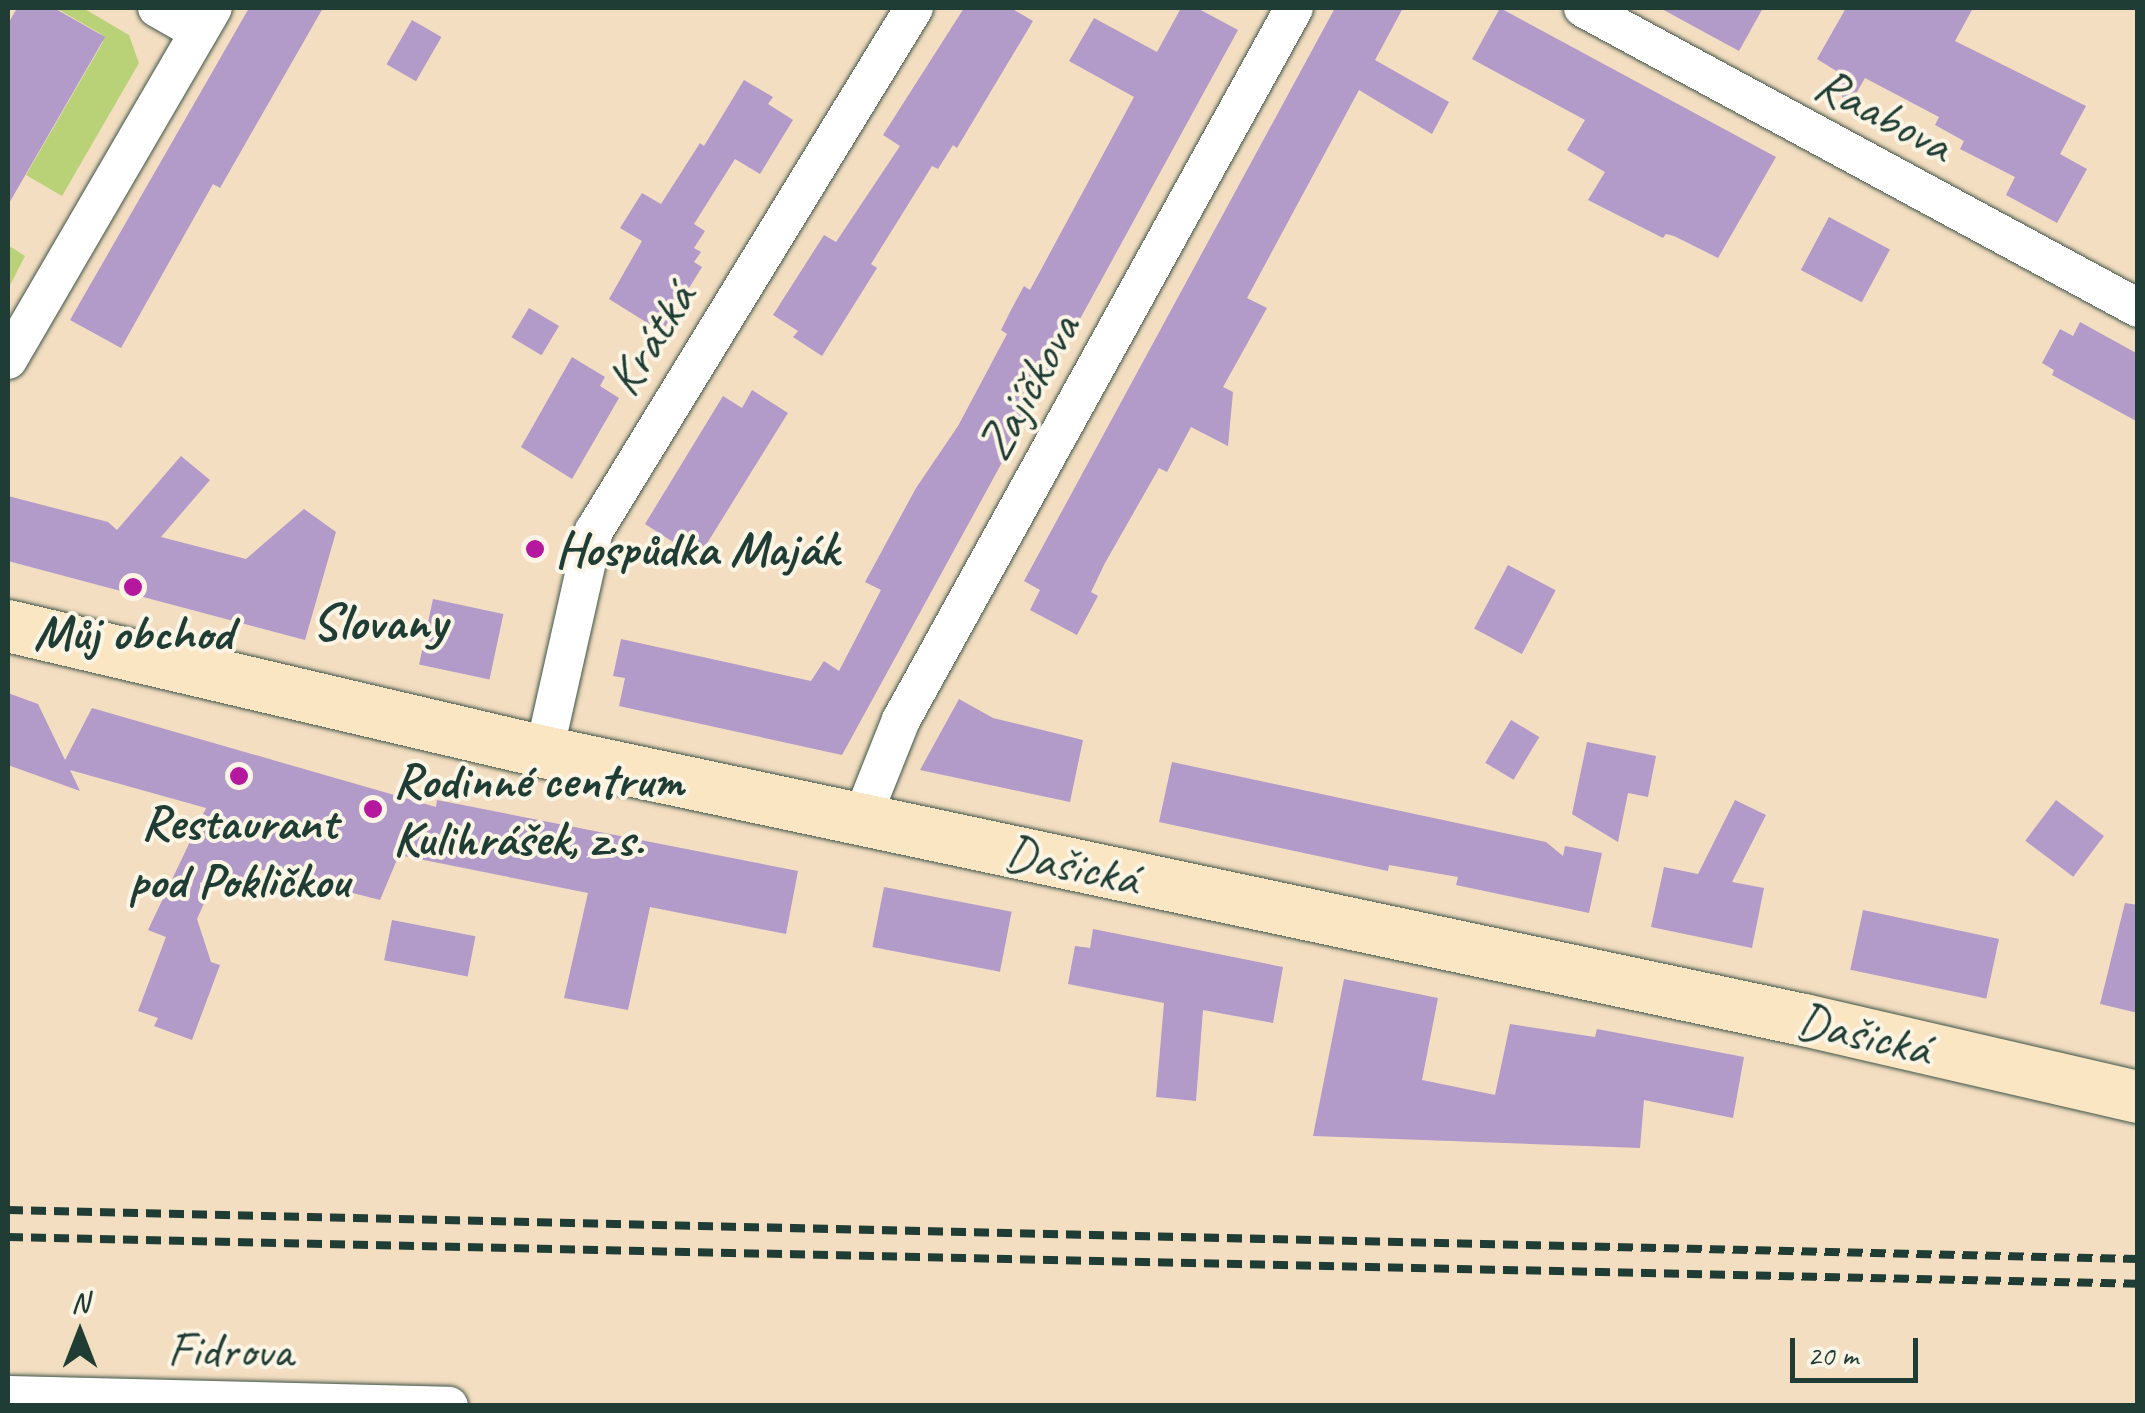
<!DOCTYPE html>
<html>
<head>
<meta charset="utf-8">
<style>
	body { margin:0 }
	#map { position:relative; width:2145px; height:1413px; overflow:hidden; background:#f4dec1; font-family:Caveat,sans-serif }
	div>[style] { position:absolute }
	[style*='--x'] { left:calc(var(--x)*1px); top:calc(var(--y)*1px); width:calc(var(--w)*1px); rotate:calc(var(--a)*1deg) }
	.green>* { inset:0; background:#b9d277 }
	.building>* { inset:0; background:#b29ac9; transform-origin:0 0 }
	.roads { filter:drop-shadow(0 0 2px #3f5549) drop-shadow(0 0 2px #3f5549) }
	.street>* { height:38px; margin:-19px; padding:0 19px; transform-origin:19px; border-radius:19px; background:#fff }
	.secondary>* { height:52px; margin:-26px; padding:0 26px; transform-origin:26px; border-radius:26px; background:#fbe6c4 }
	.rail>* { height:8px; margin-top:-4px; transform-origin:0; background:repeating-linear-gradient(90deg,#1f3d34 0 15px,transparent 0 23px) }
	.dots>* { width:28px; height:28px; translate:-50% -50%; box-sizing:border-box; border:5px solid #fcf5e5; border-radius:50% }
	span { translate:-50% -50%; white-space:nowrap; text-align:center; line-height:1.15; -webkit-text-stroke:8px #fcf5e5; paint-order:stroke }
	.street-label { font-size:50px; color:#1f3d34 }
	.poi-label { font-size:50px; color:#1f3d34; font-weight:700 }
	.left { translate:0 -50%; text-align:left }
	.neighbourhood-label { font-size:52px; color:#1f3d34; font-weight:700 }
	.frame { position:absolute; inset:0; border:10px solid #1f3d34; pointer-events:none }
	.north { position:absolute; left:30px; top:1283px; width:100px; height:100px; -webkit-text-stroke:8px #fcf5e5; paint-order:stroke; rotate:0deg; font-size:28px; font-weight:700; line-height:40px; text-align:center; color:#1f3d34 }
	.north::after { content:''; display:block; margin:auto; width:35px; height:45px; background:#1f3d34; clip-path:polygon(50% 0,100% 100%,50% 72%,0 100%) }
	.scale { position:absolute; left:1790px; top:1338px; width:128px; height:45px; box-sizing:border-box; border:5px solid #1f3d34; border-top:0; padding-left:12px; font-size:30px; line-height:35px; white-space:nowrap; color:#1f3d34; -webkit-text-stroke:8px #fcf5e5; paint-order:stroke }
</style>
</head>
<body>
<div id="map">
	<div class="green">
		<div style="clip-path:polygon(56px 8px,83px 8px,129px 35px,139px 63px,62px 196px,26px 175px,103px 42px,101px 34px)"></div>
		<div style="clip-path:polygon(8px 245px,25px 256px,8px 289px)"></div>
	</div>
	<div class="building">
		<div style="clip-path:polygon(17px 8px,54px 8px,105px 37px,8px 205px,8px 24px)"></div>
		<div style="clip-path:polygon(249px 8px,323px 8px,220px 188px,213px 184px,121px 348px,70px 320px)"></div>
		<div style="clip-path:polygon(964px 8px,1011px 8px,1033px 21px,957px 148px,953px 145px,938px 169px,932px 166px,871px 264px,877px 268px,822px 356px,793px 337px,798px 331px,773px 315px,824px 235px,836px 242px,900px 146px,883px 135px)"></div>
		<div style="clip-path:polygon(1181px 8px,1197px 8px,1238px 30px,1080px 319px,1076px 317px,1057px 362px,842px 755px,619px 706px,625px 678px,613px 676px,621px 639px,811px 681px,824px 661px,839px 671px,881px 590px,865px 582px,916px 488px,958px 426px,1007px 334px,1001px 330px,1011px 310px,1024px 286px,1030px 290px,1134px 97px,1069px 61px,1094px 18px,1157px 52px)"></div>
		<div style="clip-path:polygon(1335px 8px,1403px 8px,1375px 60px,1449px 102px,1432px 134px,1359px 90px,1247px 298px,1267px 308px,1223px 387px,1233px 392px,1228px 446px,1191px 427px,1167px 472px,1159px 468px,1105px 563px,1091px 592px,1098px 596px,1077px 635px,1030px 610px,1040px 590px,1024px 581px)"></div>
		<div style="clip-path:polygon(1500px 8px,1776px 157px,1718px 258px,1674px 236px,1666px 234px,1663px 238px,1588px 200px,1605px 172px,1567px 150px,1585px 120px,1472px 59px)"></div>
		<div style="clip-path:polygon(1660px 8px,1763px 8px,1739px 51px)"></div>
		<div style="clip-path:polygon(1846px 8px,1973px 8px,1955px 41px,2086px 106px,2060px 154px,2087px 169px,2057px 223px,2006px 195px,2015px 177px,1960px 149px,1964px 141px,1935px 125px,1939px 117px,1865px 78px,1845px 113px,1838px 72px,1817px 59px)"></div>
		<div style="left:412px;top:20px;width:34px;height:51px;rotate:30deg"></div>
		<div style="clip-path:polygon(744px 80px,773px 97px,768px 104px,793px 120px,760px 174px,735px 159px,694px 224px,705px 231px,694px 248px,701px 252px,694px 262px,702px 267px,662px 332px,609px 299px,642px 241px,620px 228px,642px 193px,661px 204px,700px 143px,704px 146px)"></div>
		<div style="left:1829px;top:217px;width:69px;height:60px;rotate:28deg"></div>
		<div style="left:529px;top:308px;width:35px;height:34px;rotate:31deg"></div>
		<div style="clip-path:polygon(2080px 322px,2138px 354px,2138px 422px,2052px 375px,2054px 370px,2042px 363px,2060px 329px,2073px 336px)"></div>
		<div style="clip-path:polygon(572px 357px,605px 377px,600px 386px,619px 398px,572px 479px,521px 447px)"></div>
		<div style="clip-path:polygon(752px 390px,788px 413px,701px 553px,684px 549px,645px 524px,723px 396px,742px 408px)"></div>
		<div style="clip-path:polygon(181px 456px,210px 480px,161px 537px,246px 559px,304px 509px,336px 532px,305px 640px,8px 561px,8px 496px,108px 522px,117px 530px)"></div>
		<div style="left:1508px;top:565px;width:54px;height:72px;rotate:28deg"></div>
		<div style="left:433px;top:599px;width:72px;height:67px;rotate:12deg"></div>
		<div style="clip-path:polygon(8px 693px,38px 704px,65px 760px,92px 708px,436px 807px,437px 800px,798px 871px,786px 934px,650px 907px,628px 1010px,564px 998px,588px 893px,399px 855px,380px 900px,259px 869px,256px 882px,218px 872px,197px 919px,211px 962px,220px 965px,192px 1040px,154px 1026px,158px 1018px,138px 1011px,166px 937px,148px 930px,206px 808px,70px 770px,80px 791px,8px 765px)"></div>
		<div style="clip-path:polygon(959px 699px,993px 718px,1083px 740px,1070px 802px,920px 770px)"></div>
		<div style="left:1511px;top:720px;width:33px;height:50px;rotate:31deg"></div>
		<div style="clip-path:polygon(1587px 742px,1656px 756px,1648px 797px,1628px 793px,1618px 842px,1572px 814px)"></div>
		<div style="clip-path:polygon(1172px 762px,1546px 842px,1563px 856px,1565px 846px,1602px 853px,1589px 913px,1456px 885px,1458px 877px,1389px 865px,1388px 871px,1159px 822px)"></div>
		<div style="clip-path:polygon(1735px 800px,1766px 815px,1732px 882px,1764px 888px,1752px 948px,1651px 927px,1664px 867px,1698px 874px)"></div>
		<div style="left:2056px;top:800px;width:60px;height:51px;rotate:37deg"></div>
		<div style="left:884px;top:887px;width:130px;height:61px;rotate:11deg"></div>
		<div style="clip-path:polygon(2125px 903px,2138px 905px,2138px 1013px,2100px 1004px)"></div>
		<div style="left:1863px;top:910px;width:139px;height:61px;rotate:12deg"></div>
		<div style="left:392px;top:920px;width:85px;height:41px;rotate:11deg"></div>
		<div style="clip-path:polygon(1093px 929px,1283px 967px,1273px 1023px,1203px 1010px,1196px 1101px,1156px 1097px,1164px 1003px,1068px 984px,1075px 946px,1090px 948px)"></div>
		<div style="clip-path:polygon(1344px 979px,1438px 998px,1422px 1080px,1495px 1095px,1510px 1024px,1595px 1037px,1597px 1029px,1744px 1057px,1733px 1118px,1644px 1100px,1640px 1148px,1313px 1136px)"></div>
	</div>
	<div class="roads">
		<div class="street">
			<div style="--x:157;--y:8;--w:48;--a:29.7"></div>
			<div style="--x:1583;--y:8;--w:631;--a:28.39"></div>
			<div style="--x:8;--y:360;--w:407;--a:-59.8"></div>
			<div style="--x:544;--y:752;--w:227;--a:-77.3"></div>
			<div style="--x:594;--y:531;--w:613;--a:-58.54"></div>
			<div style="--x:861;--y:820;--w:108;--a:-68.2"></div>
			<div style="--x:901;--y:720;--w:813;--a:-61.1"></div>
			<div style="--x:8;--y:1395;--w:441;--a:1.4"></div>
		</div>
		<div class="secondary">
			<div style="--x:8;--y:626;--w:551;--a:13.23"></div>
			<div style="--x:544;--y:752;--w:1288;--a:12.01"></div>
			<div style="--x:1804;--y:1020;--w:343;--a:13"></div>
		</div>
	</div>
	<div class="rail">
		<div style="--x:8;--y:1210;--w:2131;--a:1.32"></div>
		<div style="--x:8;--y:1237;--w:2131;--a:1.26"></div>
	</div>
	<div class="dots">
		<div style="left:535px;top:549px;background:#b5179e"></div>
		<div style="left:133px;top:587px;background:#b5179e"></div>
		<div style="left:239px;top:776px;background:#b5179e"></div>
		<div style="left:373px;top:809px;background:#b5179e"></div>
	</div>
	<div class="street-label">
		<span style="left:1884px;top:114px;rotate:28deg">Raabova</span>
		<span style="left:651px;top:339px;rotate:-58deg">Krátká</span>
		<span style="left:1028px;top:387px;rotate:-61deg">Zajíčkova</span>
		<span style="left:1072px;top:865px;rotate:12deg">Dašická</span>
		<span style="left:1864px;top:1034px;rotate:13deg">Dašická</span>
		<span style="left:230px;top:1350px;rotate:1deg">Fidrova</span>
	</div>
	<div class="poi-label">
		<span class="left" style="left:555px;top:549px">Hospůdka Maják</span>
		<span style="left:133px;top:633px">Můj obchod</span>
		<span class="left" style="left:393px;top:809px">Rodinné centrum<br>Kulihrášek, z.s.</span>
		<span style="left:239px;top:851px">Restaurant<br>pod Pokličkou</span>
	</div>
	<div class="neighbourhood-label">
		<span style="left:379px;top:623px">Slovany</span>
	</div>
	<div class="frame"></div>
	<div class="north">N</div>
	<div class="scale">20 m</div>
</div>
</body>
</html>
